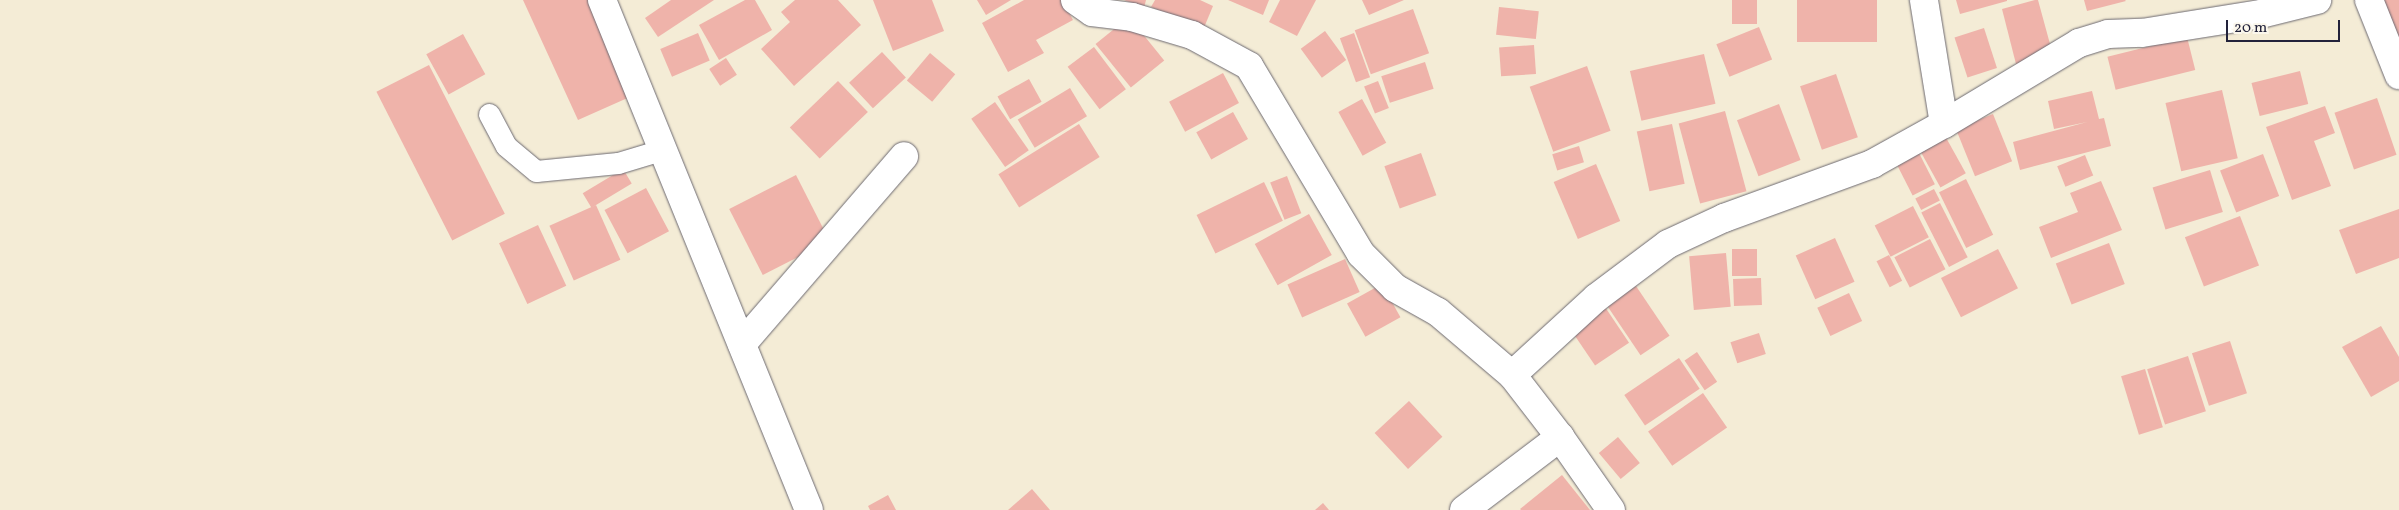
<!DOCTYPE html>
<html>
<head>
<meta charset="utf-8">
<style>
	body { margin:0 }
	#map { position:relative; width:2399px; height:510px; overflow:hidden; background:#f4ecd6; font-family:Vollkorn,serif }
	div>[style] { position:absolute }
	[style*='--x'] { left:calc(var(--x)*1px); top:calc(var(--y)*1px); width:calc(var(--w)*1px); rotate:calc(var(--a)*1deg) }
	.building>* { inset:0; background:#efb3aa; transform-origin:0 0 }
	.roads { filter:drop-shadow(0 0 1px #6c6971) drop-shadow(0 0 1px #6c6971) }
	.lane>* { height:21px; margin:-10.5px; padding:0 10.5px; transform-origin:10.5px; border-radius:10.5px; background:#fff }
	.street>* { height:28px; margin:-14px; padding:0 14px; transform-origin:14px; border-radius:14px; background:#fff }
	span { translate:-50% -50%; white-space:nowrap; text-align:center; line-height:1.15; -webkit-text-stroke:4px #fbf7ec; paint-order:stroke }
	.scale { position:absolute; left:2226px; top:20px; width:114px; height:22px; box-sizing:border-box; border:2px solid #22223b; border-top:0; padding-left:6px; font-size:15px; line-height:18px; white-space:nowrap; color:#22223b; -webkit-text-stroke:4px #fbf7ec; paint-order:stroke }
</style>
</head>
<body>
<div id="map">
	<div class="building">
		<div style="clip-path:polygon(523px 0,588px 0,632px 96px,578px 120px)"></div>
		<div style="clip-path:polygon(671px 0,714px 0,658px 37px,645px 18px)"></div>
		<div style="clip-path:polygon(745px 0,755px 0,772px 30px,719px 60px,699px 25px)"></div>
		<div style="clip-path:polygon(795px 0,838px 0,861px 25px,794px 86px,761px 49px,790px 22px,781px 12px)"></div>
		<div style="clip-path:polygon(873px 0,932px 0,944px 31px,893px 51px)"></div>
		<div style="clip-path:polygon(977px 0,1011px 0,986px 15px)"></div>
		<div style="clip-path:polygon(1024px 0,1062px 0,1073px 20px,1036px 40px,1044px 53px,1008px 72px,982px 23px)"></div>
		<div style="clip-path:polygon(1124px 0,1146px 0,1144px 8px)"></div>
		<div style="clip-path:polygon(1155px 0,1200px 0,1213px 6px,1203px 30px,1151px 7px)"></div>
		<div style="clip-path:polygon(1228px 0,1269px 0,1263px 15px)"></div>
		<div style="clip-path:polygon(1280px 0,1316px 0,1297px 36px,1269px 22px)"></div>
		<div style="clip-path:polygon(1362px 0,1404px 0,1369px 15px)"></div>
		<div style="left:1732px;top:0;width:25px;height:24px"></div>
		<div style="left:1797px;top:0;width:80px;height:42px"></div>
		<div style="clip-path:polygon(1956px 0,2007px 0,2007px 1px,1960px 14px)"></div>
		<div style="clip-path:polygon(2035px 0,2038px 0,2053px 55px,2016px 64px,2002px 9px)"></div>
		<div style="clip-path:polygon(2084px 0,2125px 0,2126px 1px,2087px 11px)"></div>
		<div style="clip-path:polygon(2382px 0,2399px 0,2399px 56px)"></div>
		<div style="left:1499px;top:7px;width:40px;height:28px;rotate:6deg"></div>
		<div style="left:1413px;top:9px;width:47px;height:62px;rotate:70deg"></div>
		<div style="left:1129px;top:17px;width:56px;height:43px;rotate:51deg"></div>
		<div style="left:1759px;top:27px;width:35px;height:46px;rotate:68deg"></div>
		<div style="left:1984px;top:28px;width:42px;height:31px;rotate:72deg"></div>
		<div style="left:1325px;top:31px;width:36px;height:30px;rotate:54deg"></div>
		<div style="left:698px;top:33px;width:30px;height:41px;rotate:67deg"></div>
		<div style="left:1354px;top:33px;width:47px;height:15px;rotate:70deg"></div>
		<div style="left:463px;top:34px;width:46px;height:42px;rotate:61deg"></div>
		<div style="left:2187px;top:37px;width:34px;height:82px;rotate:76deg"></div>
		<div style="left:1534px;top:45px;width:29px;height:35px;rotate:86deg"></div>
		<div style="left:1094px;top:47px;width:53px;height:33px;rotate:53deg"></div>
		<div style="left:882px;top:52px;width:35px;height:45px;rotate:47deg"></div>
		<div style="left:930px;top:53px;width:33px;height:36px;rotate:40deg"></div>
		<div style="left:1704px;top:54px;width:51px;height:76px;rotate:77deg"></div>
		<div style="left:726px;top:58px;width:20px;height:20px;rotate:57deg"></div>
		<div style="left:1425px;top:62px;width:28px;height:46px;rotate:72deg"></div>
		<div style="left:429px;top:65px;width:167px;height:59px;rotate:63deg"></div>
		<div style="left:1587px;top:66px;width:69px;height:61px;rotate:70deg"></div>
		<div style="left:2300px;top:71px;width:34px;height:50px;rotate:76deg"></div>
		<div style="left:1223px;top:73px;width:34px;height:61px;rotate:62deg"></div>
		<div style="left:1836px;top:74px;width:67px;height:38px;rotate:71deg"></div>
		<div style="left:1029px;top:79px;width:26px;height:36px;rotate:61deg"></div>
		<div style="left:838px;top:81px;width:43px;height:67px;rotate:46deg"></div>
		<div style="left:1378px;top:81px;width:29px;height:15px;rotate:68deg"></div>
		<div style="left:1070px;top:88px;width:33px;height:61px;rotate:59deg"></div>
		<div style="left:2222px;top:90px;width:70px;height:58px;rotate:77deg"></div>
		<div style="clip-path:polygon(2092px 91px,2099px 119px,2104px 118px,2111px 146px,2020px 170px,2013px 142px,2087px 122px,2054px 129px,2048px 101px)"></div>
		<div style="left:2377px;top:98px;width:60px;height:45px;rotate:71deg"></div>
		<div style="left:1362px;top:99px;width:50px;height:27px;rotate:61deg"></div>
		<div style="left:995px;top:102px;width:59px;height:29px;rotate:55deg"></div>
		<div style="left:1779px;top:104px;width:60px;height:45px;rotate:69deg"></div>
		<div style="clip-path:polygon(2325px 106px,2335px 133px,2314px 141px,2331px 186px,2292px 200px,2266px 127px)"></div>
		<div style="left:1725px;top:111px;width:83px;height:48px;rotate:75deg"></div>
		<div style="left:1233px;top:112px;width:31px;height:42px;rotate:61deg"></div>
		<div style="left:1993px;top:114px;width:51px;height:40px;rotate:68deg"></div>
		<div style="left:1079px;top:124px;width:39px;height:95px;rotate:58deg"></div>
		<div style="left:1672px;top:124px;width:61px;height:36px;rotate:78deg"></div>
		<div style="left:1944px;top:134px;width:45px;height:29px;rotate:61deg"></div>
		<div style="left:1579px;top:146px;width:17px;height:28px;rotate:73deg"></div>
		<div style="left:1421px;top:153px;width:45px;height:39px;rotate:70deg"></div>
		<div style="left:1919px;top:153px;width:35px;height:25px;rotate:63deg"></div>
		<div style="left:2263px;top:154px;width:45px;height:46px;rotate:69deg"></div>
		<div style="left:2085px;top:155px;width:22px;height:30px;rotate:68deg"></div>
		<div style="left:1596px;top:164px;width:62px;height:46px;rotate:67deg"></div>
		<div style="left:623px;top:169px;width:17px;height:47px;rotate:59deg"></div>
		<div style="left:2210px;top:170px;width:44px;height:60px;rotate:73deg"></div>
		<div style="left:796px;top:175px;width:74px;height:75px;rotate:63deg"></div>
		<div style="left:1287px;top:176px;width:40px;height:18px;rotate:69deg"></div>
		<div style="left:1966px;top:179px;width:62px;height:30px;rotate:64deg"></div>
		<div style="clip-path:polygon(2101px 181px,2122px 230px,2051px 258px,2039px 227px,2078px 212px,2070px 193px)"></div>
		<div style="left:1264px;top:182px;width:43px;height:75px;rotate:64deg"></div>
		<div style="left:646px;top:188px;width:49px;height:47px;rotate:62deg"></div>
		<div style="left:1934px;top:189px;width:13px;height:21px;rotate:63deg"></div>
		<div style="left:1940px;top:203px;width:61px;height:21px;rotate:63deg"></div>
		<div style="left:596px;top:205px;width:60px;height:51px;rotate:66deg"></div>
		<div style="left:1913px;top:206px;width:35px;height:43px;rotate:63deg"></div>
		<div style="clip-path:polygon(2399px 209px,2399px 258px,2356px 274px,2339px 230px)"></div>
		<div style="left:1309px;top:214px;width:47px;height:62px;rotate:61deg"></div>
		<div style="left:2240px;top:216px;width:53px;height:59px;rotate:69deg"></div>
		<div style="left:538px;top:225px;width:67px;height:43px;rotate:65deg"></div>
		<div style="left:1835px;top:238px;width:48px;height:43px;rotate:66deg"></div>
		<div style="left:1930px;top:239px;width:34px;height:40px;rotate:63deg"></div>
		<div style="left:2109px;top:243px;width:44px;height:57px;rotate:69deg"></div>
		<div style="left:1732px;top:249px;width:25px;height:27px"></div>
		<div style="left:1998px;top:249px;width:44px;height:64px;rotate:63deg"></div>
		<div style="left:1726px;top:253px;width:54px;height:37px;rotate:85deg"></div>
		<div style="left:1889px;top:255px;width:29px;height:14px;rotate:63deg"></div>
		<div style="left:1345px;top:259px;width:36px;height:63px;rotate:66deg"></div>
		<div style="left:1761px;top:278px;width:27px;height:28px;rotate:88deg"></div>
		<div style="left:1382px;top:284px;width:38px;height:40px;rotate:61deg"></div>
		<div style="left:1636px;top:286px;width:60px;height:35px;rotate:56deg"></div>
		<div style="left:1849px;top:293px;width:31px;height:35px;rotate:65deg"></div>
		<div style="left:1605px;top:307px;width:43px;height:41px;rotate:56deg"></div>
		<div style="clip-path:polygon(2381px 326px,2399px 357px,2399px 381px,2371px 397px,2342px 347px)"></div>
		<div style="left:1759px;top:333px;width:22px;height:30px;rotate:72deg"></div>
		<div style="left:2230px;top:341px;width:55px;height:40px;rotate:72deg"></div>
		<div style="left:1697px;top:352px;width:36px;height:15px;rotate:56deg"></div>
		<div style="left:2188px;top:356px;width:58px;height:43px;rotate:72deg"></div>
		<div style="left:1679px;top:358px;width:37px;height:66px;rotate:56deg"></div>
		<div style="left:2145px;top:369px;width:61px;height:25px;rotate:73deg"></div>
		<div style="left:1703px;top:393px;width:42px;height:67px;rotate:55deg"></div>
		<div style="left:1409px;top:401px;width:49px;height:47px;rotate:47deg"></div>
		<div style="left:1618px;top:437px;width:34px;height:25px;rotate:50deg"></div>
		<div style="clip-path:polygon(1562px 475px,1590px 510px,1521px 510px,1520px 509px)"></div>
		<div style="clip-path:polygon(1032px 489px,1050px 510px,1008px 510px)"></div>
		<div style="clip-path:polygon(888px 495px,896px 510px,870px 510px,868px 506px)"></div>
		<div style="clip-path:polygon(1323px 503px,1329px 510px,1315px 510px)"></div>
	</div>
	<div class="roads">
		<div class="lane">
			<div style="--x:489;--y:114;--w:36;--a:62"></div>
			<div style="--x:506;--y:146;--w:39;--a:40"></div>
			<div style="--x:536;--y:171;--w:82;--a:-5.6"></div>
			<div style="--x:618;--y:163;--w:45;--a:-16.8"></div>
		</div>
		<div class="street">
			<div style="--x:602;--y:0;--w:550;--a:67.91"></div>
			<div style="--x:1075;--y:0;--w:21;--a:35"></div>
			<div style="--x:1092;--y:12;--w:40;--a:7.1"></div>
			<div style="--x:1132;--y:17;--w:63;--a:16.7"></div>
			<div style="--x:1192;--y:35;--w:65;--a:28.5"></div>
			<div style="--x:1249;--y:66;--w:219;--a:59.2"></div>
			<div style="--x:1361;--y:254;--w:48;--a:45"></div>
			<div style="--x:1395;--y:288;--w:49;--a:29.2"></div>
			<div style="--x:1438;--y:312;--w:97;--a:40.4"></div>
			<div style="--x:2369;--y:0;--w:81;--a:68.2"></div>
			<div style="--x:1944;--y:124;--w:157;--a:-31"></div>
			<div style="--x:2079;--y:43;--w:30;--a:-17"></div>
			<div style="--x:2108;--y:34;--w:34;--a:-2"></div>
			<div style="--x:2142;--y:33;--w:121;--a:-9.1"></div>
			<div style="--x:2261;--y:14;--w:58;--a:-14"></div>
			<div style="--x:742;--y:344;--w:248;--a:-49.2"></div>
			<div style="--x:1560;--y:437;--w:89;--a:55.1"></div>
			<div style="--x:1464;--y:510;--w:121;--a:-37.2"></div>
			<div style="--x:1560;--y:437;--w:78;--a:-127.7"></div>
			<div style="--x:1512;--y:375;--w:114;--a:-42.5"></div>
			<div style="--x:1596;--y:298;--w:90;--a:-36.9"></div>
			<div style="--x:1668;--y:244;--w:62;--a:-24.9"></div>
			<div style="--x:1724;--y:218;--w:158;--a:-20"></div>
			<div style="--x:1872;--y:164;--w:82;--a:-29.1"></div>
			<div style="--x:1944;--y:124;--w:126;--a:-99.2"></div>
		</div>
	</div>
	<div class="scale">20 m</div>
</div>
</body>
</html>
